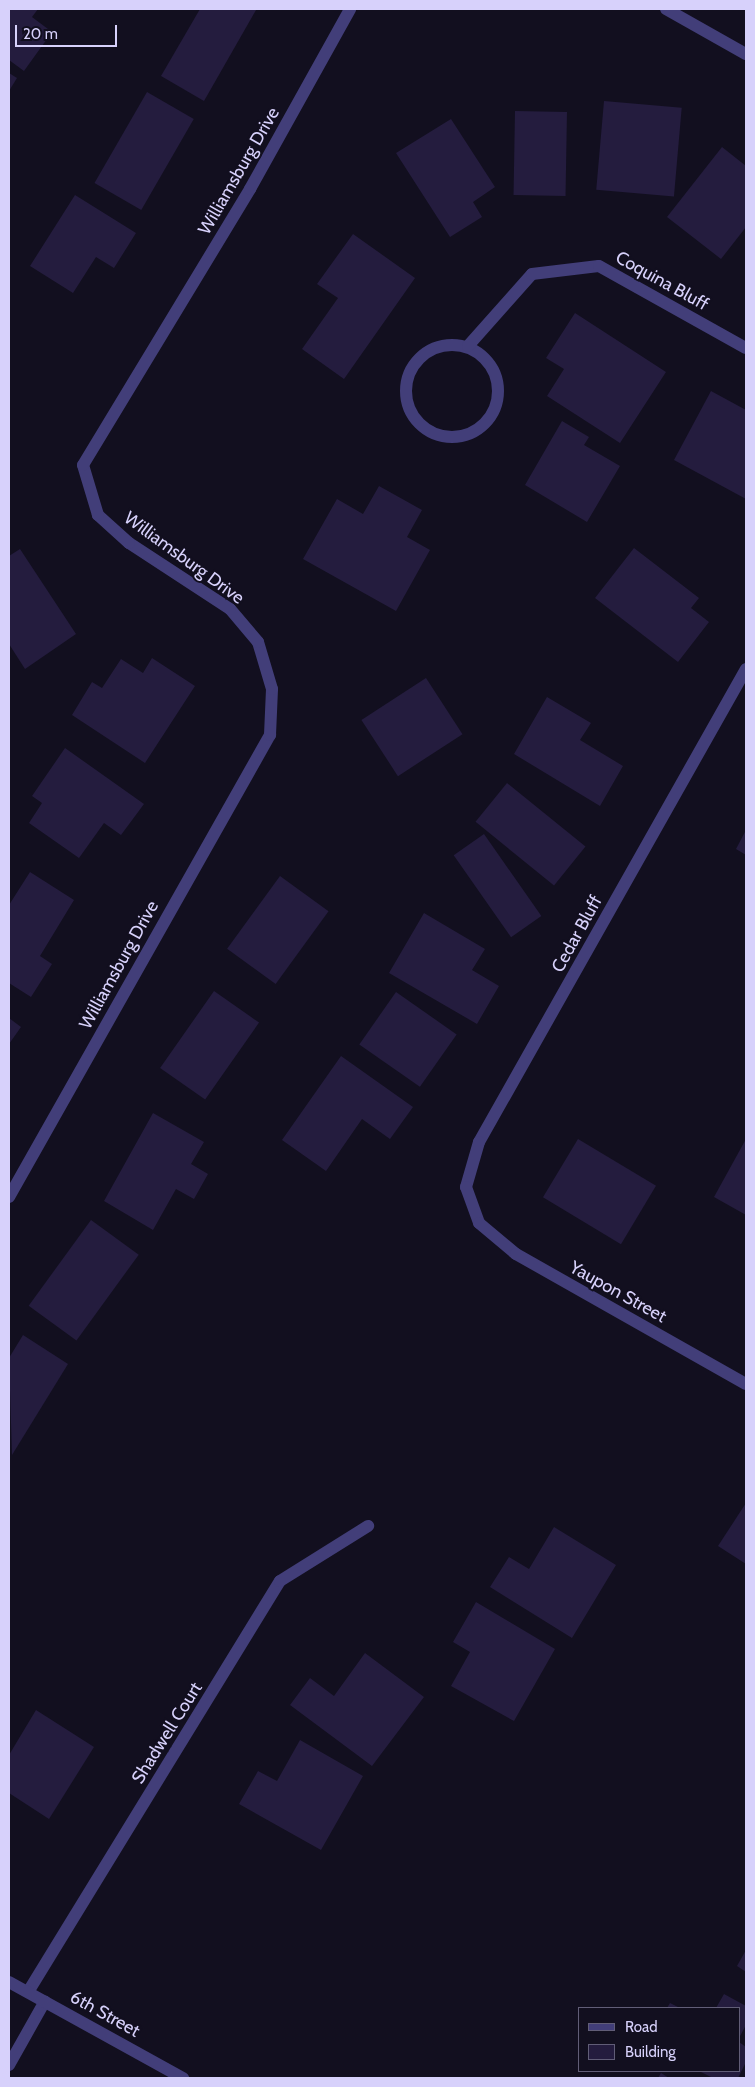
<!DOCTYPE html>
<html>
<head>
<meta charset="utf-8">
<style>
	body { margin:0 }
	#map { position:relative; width:755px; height:2087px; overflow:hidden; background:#120f1f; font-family:Cabin,sans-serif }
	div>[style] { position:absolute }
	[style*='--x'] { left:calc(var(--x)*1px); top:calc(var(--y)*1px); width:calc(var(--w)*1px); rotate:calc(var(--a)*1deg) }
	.building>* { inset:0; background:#241c3e; transform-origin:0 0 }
	.service>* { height:12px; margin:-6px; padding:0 6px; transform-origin:6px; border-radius:6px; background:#423e79 }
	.minor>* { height:12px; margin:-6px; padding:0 6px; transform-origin:6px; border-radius:6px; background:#423e79 }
	.minor>.ring { margin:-6px; padding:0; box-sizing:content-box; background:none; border:12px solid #423e79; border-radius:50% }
	.tertiary>* { height:12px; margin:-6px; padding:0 6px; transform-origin:6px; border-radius:6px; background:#423e79 }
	span { translate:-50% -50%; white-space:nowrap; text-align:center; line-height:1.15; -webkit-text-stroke:4px #120f1f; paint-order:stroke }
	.street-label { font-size:18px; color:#d7d1fb }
	.frame { position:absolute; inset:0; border:10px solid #d7d1fb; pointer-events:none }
	.legend { position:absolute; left:578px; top:2007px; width:162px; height:65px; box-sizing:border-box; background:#120f1f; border:1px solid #615d77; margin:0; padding:6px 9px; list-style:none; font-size:15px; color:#d7d1fb }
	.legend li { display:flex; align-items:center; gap:10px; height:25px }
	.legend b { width:25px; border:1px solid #615d77 }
	.scale { position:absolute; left:15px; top:25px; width:102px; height:22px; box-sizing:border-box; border:2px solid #d7d1fb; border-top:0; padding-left:6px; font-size:15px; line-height:18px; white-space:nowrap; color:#d7d1fb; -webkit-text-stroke:4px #120f1f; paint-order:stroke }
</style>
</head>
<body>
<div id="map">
	<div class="building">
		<div style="clip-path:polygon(9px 9px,38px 9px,32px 17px,52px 32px,24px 71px,9px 60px)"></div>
		<div style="clip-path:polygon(200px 9px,256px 10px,204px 101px,161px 76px)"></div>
		<div style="clip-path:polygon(9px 73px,17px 78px,9px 91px)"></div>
		<div style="left:147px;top:92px;width:54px;height:105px;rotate:30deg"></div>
		<div style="left:604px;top:101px;width:78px;height:89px;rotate:5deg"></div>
		<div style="left:515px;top:111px;width:52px;height:84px;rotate:1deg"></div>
		<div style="clip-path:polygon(451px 119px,495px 187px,473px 202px,482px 217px,450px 237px,396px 153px)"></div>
		<div style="clip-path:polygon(722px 147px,746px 166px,746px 227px,721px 259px,667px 217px)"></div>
		<div style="clip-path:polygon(75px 195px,136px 233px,114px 268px,96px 257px,73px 293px,30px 266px)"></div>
		<div style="clip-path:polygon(353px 234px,415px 278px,344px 379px,302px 349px,338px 298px,317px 284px)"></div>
		<div style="clip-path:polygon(575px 313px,666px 372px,620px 443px,547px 396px,564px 369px,546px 358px)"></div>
		<div style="clip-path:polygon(711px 391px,746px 410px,746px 499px,674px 460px)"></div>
		<div style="clip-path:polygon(562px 421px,589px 437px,584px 445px,620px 466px,587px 522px,525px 485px)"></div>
		<div style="clip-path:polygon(379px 486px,422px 510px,407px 537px,430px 550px,396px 611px,303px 559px,337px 499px,363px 514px)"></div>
		<div style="clip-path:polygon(634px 548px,699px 598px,691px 608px,709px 622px,678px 662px,595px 598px)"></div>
		<div style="clip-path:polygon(20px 549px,76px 634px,25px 669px,9px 644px,9px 556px)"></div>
		<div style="clip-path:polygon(152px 658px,195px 686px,145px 763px,72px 715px,92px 682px,102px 688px,121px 659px,143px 673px)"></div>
		<div style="left:426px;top:678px;width:67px;height:77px;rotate:57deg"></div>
		<div style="clip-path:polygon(547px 697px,591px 723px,580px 740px,623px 766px,600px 806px,514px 754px)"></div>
		<div style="clip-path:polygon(65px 748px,144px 804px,121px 835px,104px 823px,79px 858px,29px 823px,42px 803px,32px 796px)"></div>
		<div style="left:507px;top:783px;width:101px;height:50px;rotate:39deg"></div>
		<div style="clip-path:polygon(746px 830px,746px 855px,736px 849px)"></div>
		<div style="left:484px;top:834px;width:100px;height:37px;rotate:55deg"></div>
		<div style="clip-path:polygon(30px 872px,74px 900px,40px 956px,52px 964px,31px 997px,9px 983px,9px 905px)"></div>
		<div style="left:280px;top:876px;width:60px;height:90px;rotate:36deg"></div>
		<div style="clip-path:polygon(424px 913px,485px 949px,472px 970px,499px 986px,477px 1024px,389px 973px)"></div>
		<div style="left:214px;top:991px;width:55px;height:94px;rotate:35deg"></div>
		<div style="left:396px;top:992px;width:74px;height:64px;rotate:35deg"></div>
		<div style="clip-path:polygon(9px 1018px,21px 1027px,9px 1044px)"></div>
		<div style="clip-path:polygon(341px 1056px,413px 1107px,390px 1139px,362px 1119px,326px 1171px,282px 1140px)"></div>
		<div style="clip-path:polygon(153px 1113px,204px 1142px,191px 1164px,208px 1174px,194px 1199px,176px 1189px,153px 1230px,104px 1201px)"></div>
		<div style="left:578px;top:1139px;width:91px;height:68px;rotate:31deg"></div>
		<div style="clip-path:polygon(746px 1139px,746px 1215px,714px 1197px)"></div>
		<div style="left:91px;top:1220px;width:59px;height:106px;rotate:36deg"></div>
		<div style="clip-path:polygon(23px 1335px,68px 1364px,12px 1455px,9px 1358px)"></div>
		<div style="clip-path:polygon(746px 1503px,746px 1564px,718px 1546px)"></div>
		<div style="clip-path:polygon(554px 1527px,616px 1565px,572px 1638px,490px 1587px,509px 1557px,529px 1569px)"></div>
		<div style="clip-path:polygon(476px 1602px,555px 1649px,514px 1721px,451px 1686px,470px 1652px,453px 1642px)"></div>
		<div style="clip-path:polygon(365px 1653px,424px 1697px,372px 1766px,290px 1705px,310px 1678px,334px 1696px)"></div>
		<div style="clip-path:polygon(36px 1710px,94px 1747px,49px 1819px,9px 1793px,9px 1755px)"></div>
		<div style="clip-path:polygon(300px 1740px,363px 1776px,321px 1850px,239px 1804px,258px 1771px,277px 1781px)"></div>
		<div style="clip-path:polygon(746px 1950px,746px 1972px,737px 1966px)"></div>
		<div style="clip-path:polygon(724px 1994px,746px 2006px,746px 2025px,739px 2038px,739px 2008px,716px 2008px)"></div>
		<div style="clip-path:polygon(670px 2003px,680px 2008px,667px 2008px)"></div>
		<div style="clip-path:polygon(739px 2042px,746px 2047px,746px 2062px,738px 2078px,713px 2078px,699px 2071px,739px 2071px)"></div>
		<div style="clip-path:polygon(661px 2073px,669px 2078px,658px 2078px)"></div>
	</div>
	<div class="service">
		<div style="--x:9;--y:2065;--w:73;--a:-60.6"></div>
	</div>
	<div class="minor">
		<div class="ring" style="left:406px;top:345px;width:80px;height:80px"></div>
		<div style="--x:468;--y:346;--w:96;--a:-48.4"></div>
		<div style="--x:532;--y:274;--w:67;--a:-6.8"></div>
		<div style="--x:599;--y:266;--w:168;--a:29.2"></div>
		<div style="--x:746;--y:669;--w:543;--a:119.44"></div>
		<div style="--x:479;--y:1142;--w:47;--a:106.1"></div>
		<div style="--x:466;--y:1187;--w:38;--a:70"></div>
		<div style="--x:479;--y:1223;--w:48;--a:40"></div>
		<div style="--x:516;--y:1254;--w:264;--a:29.5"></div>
		<div style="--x:9;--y:1197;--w:531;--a:-60.54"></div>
		<div style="--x:270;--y:735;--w:46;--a:-87.5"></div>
		<div style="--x:272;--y:689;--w:49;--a:-106.6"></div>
		<div style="--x:258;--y:642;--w:43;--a:-130.3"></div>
		<div style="--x:230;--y:609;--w:121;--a:-146.8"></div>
		<div style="--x:129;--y:543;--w:42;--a:-137.9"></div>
		<div style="--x:98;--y:515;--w:52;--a:-106.7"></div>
		<div style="--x:83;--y:465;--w:323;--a:-58.8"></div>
		<div style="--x:250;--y:189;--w:206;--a:-60.9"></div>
		<div style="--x:28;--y:1992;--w:482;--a:-58.5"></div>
		<div style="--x:280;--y:1581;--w:104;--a:-32"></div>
	</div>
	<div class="tertiary">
		<div style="--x:666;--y:9;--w:92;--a:29.4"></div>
		<div style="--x:9;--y:1982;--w:199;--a:28.9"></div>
	</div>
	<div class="street-label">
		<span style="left:239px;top:171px;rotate:-60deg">Williamsburg Drive</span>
		<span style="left:662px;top:281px;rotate:29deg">Coquina Bluff</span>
		<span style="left:184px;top:558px;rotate:36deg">Williamsburg Drive</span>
		<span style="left:577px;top:934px;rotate:-61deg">Cedar Bluff</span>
		<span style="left:119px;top:965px;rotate:-61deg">Williamsburg Drive</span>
		<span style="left:618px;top:1292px;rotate:29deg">Yaupon Street</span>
		<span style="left:167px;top:1733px;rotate:-58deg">Shadwell Court</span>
		<span style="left:105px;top:2014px;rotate:29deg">6th Street</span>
	</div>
	<div class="frame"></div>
	<ul class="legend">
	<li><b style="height:6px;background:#423e79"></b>Road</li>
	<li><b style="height:14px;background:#241c3e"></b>Building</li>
	</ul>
	<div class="scale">20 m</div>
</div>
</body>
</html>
